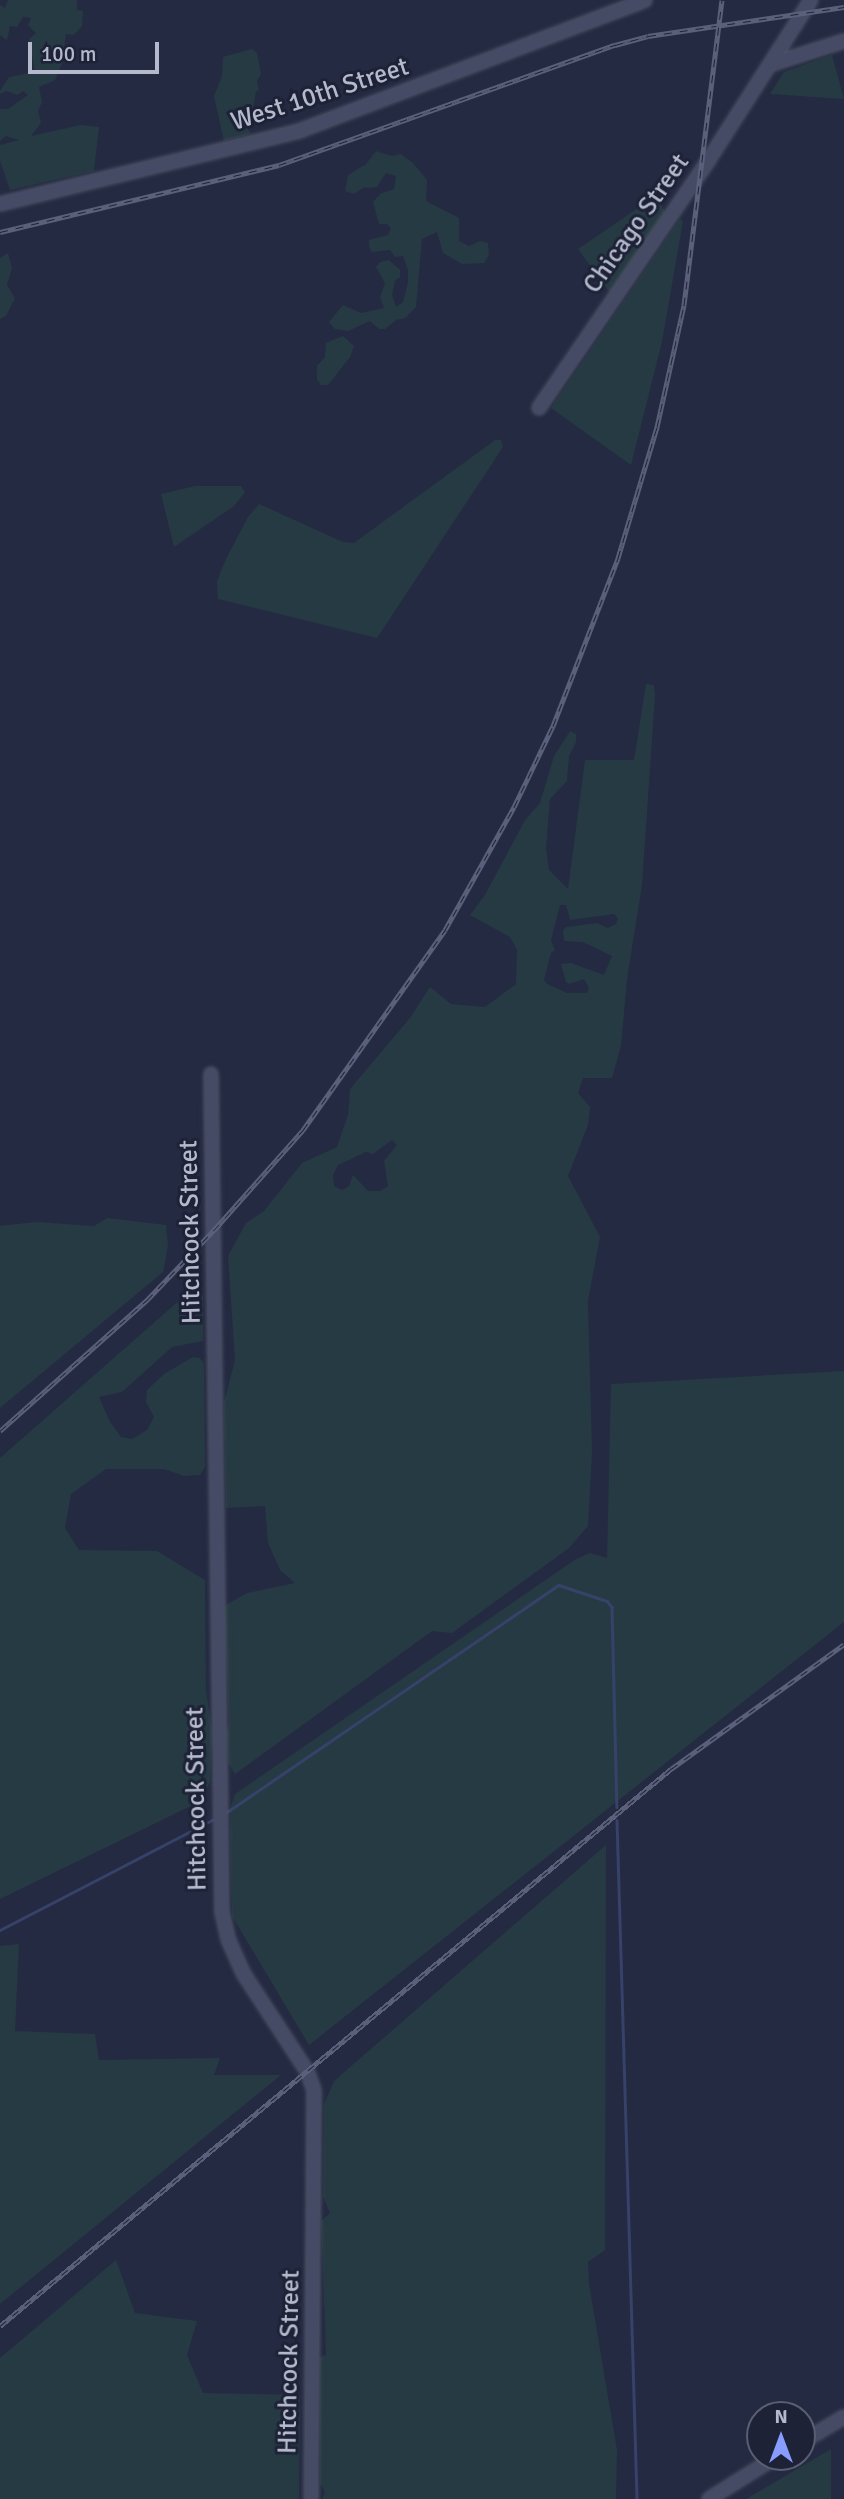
<!DOCTYPE html>
<html>
<head>
<meta charset="utf-8">
<style>
	body { margin:0 }
	#map { position:relative; width:844px; height:2499px; overflow:hidden; background:#242a42; font-family:Signika,sans-serif }
	div>[style] { position:absolute }
	[style*='--x'] { left:calc(var(--x)*1px); top:calc(var(--y)*1px); width:calc(var(--w)*1px); rotate:calc(var(--a)*1deg) }
	.green>* { inset:0; background:#263a43 }
	.stream>* { height:2.5px; margin:-1.25px; padding:0 1.25px; transform-origin:1.25px; border-radius:1.25px; background:#37426a }
	.roads { filter:drop-shadow(0 0 2px #505569) drop-shadow(0 0 2px #505569) }
	.secondary>* { height:12px; margin:-6px; padding:0 6px; transform-origin:6px; border-radius:6px; background:#464b65 }
	.rail>* { height:5px; margin-top:-2.5px; transform-origin:0; background:repeating-linear-gradient(90deg,#1d2237 0 8px,#5a6079 0 16px); box-sizing:border-box; border-block:2px solid #5a6079 }
	span { translate:-50% -50%; white-space:nowrap; text-align:center; line-height:1.15; -webkit-text-stroke:6px #1d2237; paint-order:stroke }
	.street-label { font-size:26px; color:#b5b9cc }
	.north { position:absolute; left:746px; top:2401px; width:70px; height:70px; box-sizing:border-box; background:#1d2237; border:2px solid #5a5e73; border-radius:50%; rotate:0deg; font-size:19px; font-weight:700; line-height:28px; text-align:center; color:#b5b9cc }
	.north::after { content:''; display:block; margin:auto; width:24px; height:32px; background:#879dff; clip-path:polygon(50% 0,100% 100%,50% 72%,0 100%) }
	.scale { position:absolute; left:28px; top:42px; width:131px; height:32px; box-sizing:border-box; border:4px solid #b5b9cc; border-top:0; padding-left:9px; font-size:21px; line-height:24px; white-space:nowrap; color:#b5b9cc; -webkit-text-stroke:5px #1d2237; paint-order:stroke }
</style>
</head>
<body>
<div id="map">
	<div class="green">
		<div style="clip-path:polygon(8px 0,77px 0,77px 10px,83px 11px,82px 26px,74px 35px,66px 34px,62px 63px,55px 80px,39px 87px,42px 102px,38px 111px,41px 123px,31px 136px,81px 125px,99px 127px,94px 171px,10px 190px,0 161px,0 145px,19px 140px,6px 136px,0 141px,0 109px,8px 109px,28px 95px,23px 91px,17px 95px,7px 91px,0 94px,0 91px,9px 77px,35px 72px,29px 39px,36px 33px,28px 25px,31px 18px,23px 17px,17px 27px,10px 26px,7px 40px,0 35px,0 5px,5px 8px)"></div>
		<div style="clip-path:polygon(252px 49px,257px 53px,261px 74px,257px 81px,259px 90px,256px 91px,253px 109px,245px 112px,242px 119px,251px 134px,224px 141px,214px 96px,222px 76px,223px 57px)"></div>
		<div style="clip-path:polygon(832px 55px,844px 99px,770px 94px,784px 72px)"></div>
		<div style="clip-path:polygon(376px 151px,392px 156px,401px 154px,413px 163px,427px 180px,426px 201px,459px 218px,459px 241px,469px 246px,480px 241px,488px 243px,489px 255px,484px 263px,462px 264px,443px 253px,437px 232px,422px 239px,416px 307px,405px 318px,396px 320px,385px 329px,379px 329px,370px 321px,348px 331px,335px 329px,329px 322px,343px 305px,361px 313px,384px 308px,380px 297px,385px 283px,376px 267px,380px 262px,389px 260px,400px 270px,400px 277px,395px 281px,392px 295px,396px 307px,403px 302px,408px 282px,408px 270px,403px 256px,395px 257px,390px 250px,372px 252px,369px 246px,369px 240px,388px 235px,391px 228px,387px 224px,379px 224px,373px 202px,380px 194px,394px 189px,396px 176px,386px 173px,377px 187px,363px 188px,354px 194px,345px 191px,348px 175px,366px 164px)"></div>
		<div style="clip-path:polygon(648px 201px,660px 203px,665px 212px,610px 293px,578px 249px)"></div>
		<div style="clip-path:polygon(680px 219px,683px 221px,662px 342px,631px 465px,551px 408px)"></div>
		<div style="clip-path:polygon(8px 253px,12px 268px,7px 285px,15px 298px,6px 316px,0 319px,0 258px)"></div>
		<div style="clip-path:polygon(343px 336px,354px 346px,350px 357px,328px 385px,321px 385px,317px 380px,317px 366px,325px 357px,326px 343px)"></div>
		<div style="clip-path:polygon(495px 440px,501px 440px,503px 447px,377px 638px,218px 599px,217px 581px,226px 559px,248px 517px,259px 504px,343px 542px,354px 543px)"></div>
		<div style="clip-path:polygon(195px 486px,241px 486px,245px 492px,234px 506px,174px 547px,161px 494px)"></div>
		<div style="clip-path:polygon(evenodd,646px 684px,654px 685px,655px 696px,642px 885px,627px 979px,621px 1046px,612px 1078px,583px 1078px,578px 1093px,590px 1107px,588px 1125px,568px 1176px,600px 1237px,588px 1301px,592px 1452px,588px 1526px,569px 1548px,452px 1633px,432px 1631px,235px 1774px,228px 1763px,226px 1734px,229px 1723px,224px 1606px,247px 1593px,295px 1583px,280px 1570px,268px 1543px,265px 1506px,226px 1508px,224px 1403px,235px 1360px,228px 1256px,246px 1223px,264px 1211px,302px 1163px,337px 1147px,348px 1115px,350px 1089px,410px 1018px,430px 987px,451px 1004px,485px 1007px,516px 984px,517px 950px,510px 937px,470px 915px,485px 895px,525px 820px,540px 803px,554px 756px,570px 731px,576px 734px,576px 742px,569px 756px,567px 781px,550px 799px,546px 848px,549px 870px,568px 889px,585px 760px,634px 760px,646px 684px,560px 905px,566px 905px,570px 920px,614px 914px,618px 918px,616px 924px,608px 928px,597px 923px,566px 927px,563px 931px,564px 941px,583px 942px,612px 956px,604px 975px,571px 963px,561px 964px,566px 982px,569px 984px,584px 979px,589px 988px,587px 993px,567px 993px,547px 984px,544px 980px,551px 953px,555px 950px,551px 940px,560px 905px,646px 684px,392px 1140px,397px 1145px,384px 1161px,388px 1186px,380px 1191px,368px 1191px,353px 1175px,349px 1186px,342px 1190px,334px 1186px,333px 1175px,338px 1165px,366px 1152px,373px 1154px,392px 1140px)"></div>
		<div style="clip-path:polygon(107px 1218px,166px 1225px,168px 1246px,163px 1272px,0 1408px,0 1226px,36px 1222px,94px 1226px)"></div>
		<div style="clip-path:polygon(190px 1291px,203px 1294px,203px 1341px,172px 1347px,122px 1392px,99px 1397px,110px 1422px,121px 1437px,132px 1439px,147px 1430px,154px 1417px,146px 1402px,147px 1390px,164px 1374px,193px 1357px,200px 1358px,204px 1364px,205px 1467px,200px 1475px,184px 1476px,164px 1469px,106px 1469px,71px 1494px,65px 1528px,79px 1550px,157px 1551px,205px 1580px,206px 1689px,212px 1732px,210px 1782px,201px 1801px,0 1899px,0 1458px)"></div>
		<div style="clip-path:polygon(844px 1371px,844px 1622px,309px 2045px,232px 1916px,230px 1829px,231px 1806px,235px 1794px,576px 1559px,590px 1553px,607px 1558px,611px 1384px)"></div>
		<div style="clip-path:polygon(606px 1845px,605px 2250px,588px 2262px,589px 2284px,617px 2450px,616px 2499px,322px 2499px,325px 2492px,320px 2483px,319px 2357px,326px 2355px,321px 2221px,330px 2213px,323px 2196px,324px 2104px,334px 2081px)"></div>
		<div style="clip-path:polygon(19px 1944px,15px 2031px,95px 2034px,99px 2060px,220px 2058px,214px 2075px,281px 2075px,0 2304px,0 1946px)"></div>
		<div style="clip-path:polygon(116px 2260px,135px 2313px,197px 2321px,187px 2355px,203px 2393px,300px 2395px,299px 2499px,0 2499px,0 2358px)"></div>
		<div style="clip-path:polygon(831px 2449px,831px 2499px,746px 2499px)"></div>
	</div>
	<div class="stream">
		<div style="--x:227;--y:1812;--w:402;--a:-34.4"></div>
		<div style="--x:559;--y:1585;--w:51;--a:18.4"></div>
		<div style="--x:607;--y:1601;--w:8;--a:50"></div>
		<div style="--x:612;--y:1607;--w:200;--a:88.6"></div>
		<div style="--x:617;--y:1820;--w:679;--a:88.31"></div>
		<div style="--x:0;--y:1930;--w:239;--a:-27.4"></div>
	</div>
	<div class="roads">
		<div class="secondary">
			<div style="--x:772;--y:64;--w:76;--a:-17.7"></div>
			<div style="--x:0;--y:204;--w:308;--a:-13.7"></div>
			<div style="--x:299;--y:131;--w:370;--a:-20.7"></div>
			<div style="--x:539;--y:408;--w:299;--a:-55.6"></div>
			<div style="--x:708;--y:161;--w:191;--a:-57.4"></div>
			<div style="--x:211;--y:1074;--w:838;--a:89.25"></div>
			<div style="--x:222;--y:1912;--w:28;--a:77"></div>
			<div style="--x:228;--y:1939;--w:37;--a:66"></div>
			<div style="--x:243;--y:1973;--w:117;--a:56.9"></div>
			<div style="--x:307;--y:2071;--w:20;--a:70"></div>
			<div style="--x:314;--y:2090;--w:409;--a:90.4"></div>
			<div style="--x:802;--y:2442;--w:49;--a:-30.8"></div>
			<div style="--x:709;--y:2499;--w:79;--a:-32.1"></div>
		</div>
	</div>
	<div class="rail">
		<div style="--x:0;--y:232;--w:287;--a:-13.5"></div>
		<div style="--x:279;--y:165;--w:357;--a:-19.7"></div>
		<div style="--x:615;--y:45;--w:34;--a:-15"></div>
		<div style="--x:648;--y:36;--w:198;--a:-8.4"></div>
		<div style="--x:0;--y:1431;--w:197;--a:-41.7"></div>
		<div style="--x:147;--y:1300;--w:97;--a:-46.3"></div>
		<div style="--x:214;--y:1230;--w:134;--a:-48.3"></div>
		<div style="--x:303;--y:1130;--w:245;--a:-54.6"></div>
		<div style="--x:445;--y:930;--w:141;--a:-60.7"></div>
		<div style="--x:514;--y:807;--w:90;--a:-64.3"></div>
		<div style="--x:553;--y:726;--w:180;--a:-68.8"></div>
		<div style="--x:618;--y:558;--w:137;--a:-73.4"></div>
		<div style="--x:657;--y:427;--w:125;--a:-77.5"></div>
		<div style="--x:684;--y:305;--w:307;--a:-82.9"></div>
		<div style="--x:0;--y:2326;--w:872;--a:-39.7"></div>
		<div style="--x:671;--y:1769;--w:213;--a:-35.8"></div>
	</div>
	<div class="street-label">
		<span style="left:320px;top:95px;rotate:-18deg">West 10th Street</span>
		<span style="left:637px;top:224px;rotate:-55deg">Chicago Street</span>
		<span style="left:191px;top:1232px;rotate:-91deg">Hitchcock Street</span>
		<span style="left:197px;top:1799px;rotate:-91deg">Hitchcock Street</span>
		<span style="left:290px;top:2362px;rotate:-89deg">Hitchcock Street</span>
	</div>
	<div class="north">N</div>
	<div class="scale">100 m</div>
</div>
</body>
</html>
